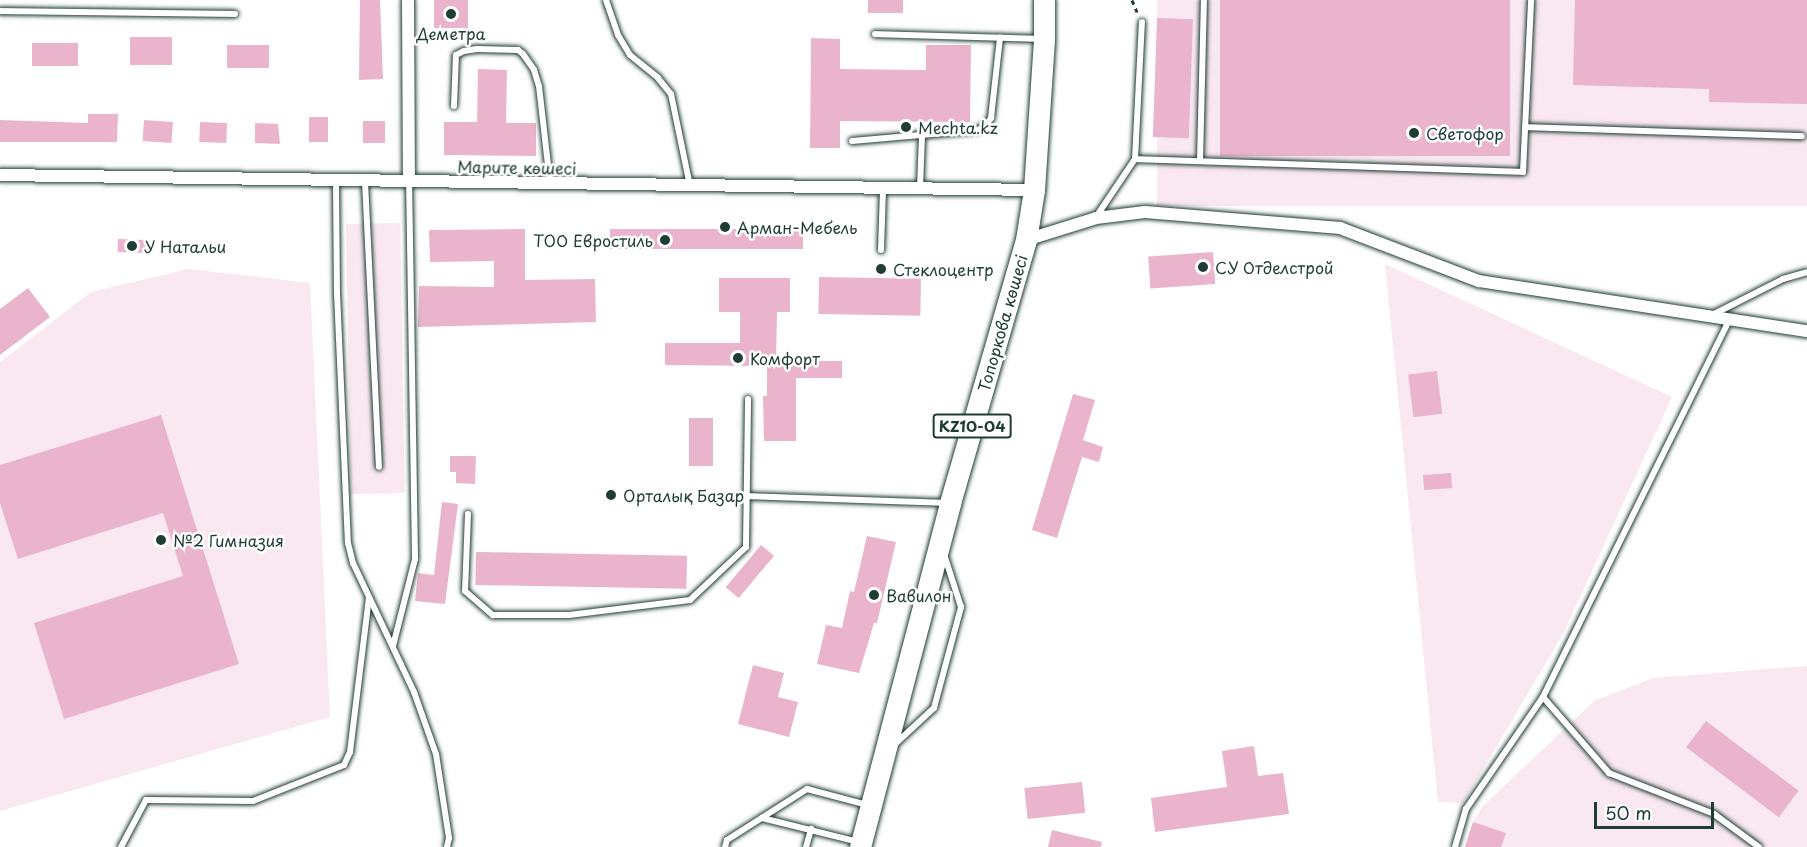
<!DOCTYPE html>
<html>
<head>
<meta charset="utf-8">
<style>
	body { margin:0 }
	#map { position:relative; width:1807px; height:847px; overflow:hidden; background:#fff; font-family:"Playpen Sans",sans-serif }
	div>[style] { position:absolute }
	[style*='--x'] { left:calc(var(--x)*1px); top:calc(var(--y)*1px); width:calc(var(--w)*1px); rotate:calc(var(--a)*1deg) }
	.built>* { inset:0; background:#f9e8f0; transform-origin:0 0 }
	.building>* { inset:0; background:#eab4cc; transform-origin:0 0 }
	.path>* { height:3px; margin-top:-1.5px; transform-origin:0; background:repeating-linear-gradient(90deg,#1f3d34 0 4.5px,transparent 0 9px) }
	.roads { filter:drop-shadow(0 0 2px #1f3d34) drop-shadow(0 0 2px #1f3d34) }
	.service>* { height:6px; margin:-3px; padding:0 3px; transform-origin:3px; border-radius:3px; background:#fff }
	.minor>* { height:12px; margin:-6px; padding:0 6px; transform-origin:6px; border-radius:6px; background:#fff }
	.trunk>* { height:21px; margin:-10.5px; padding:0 10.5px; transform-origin:10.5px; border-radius:10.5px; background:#fff }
	.dots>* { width:16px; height:16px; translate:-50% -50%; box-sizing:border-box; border:3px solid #fff; border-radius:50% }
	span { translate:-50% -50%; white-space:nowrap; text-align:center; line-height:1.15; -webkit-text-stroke:5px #fff; paint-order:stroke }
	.shield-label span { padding:2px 4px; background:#fff; border:2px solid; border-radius:4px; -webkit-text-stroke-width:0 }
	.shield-label { font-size:15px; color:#1f3d34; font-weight:700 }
	.poi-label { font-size:16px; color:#1f3d34 }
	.left { translate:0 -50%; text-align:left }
	.right { translate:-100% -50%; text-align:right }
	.street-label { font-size:16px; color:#1f3d34 }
	.scale { position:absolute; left:1594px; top:802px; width:120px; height:27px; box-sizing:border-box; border:3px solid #1f3d34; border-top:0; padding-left:8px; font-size:18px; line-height:21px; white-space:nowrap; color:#1f3d34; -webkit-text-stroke:4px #fff; paint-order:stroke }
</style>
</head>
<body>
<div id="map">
	<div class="built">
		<div style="left:1157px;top:0;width:650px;height:206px"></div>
		<div style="left:400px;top:223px;width:270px;height:54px;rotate:89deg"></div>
		<div style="clip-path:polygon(1385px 264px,1672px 397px,1563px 634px,1463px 803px,1438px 802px)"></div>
		<div style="clip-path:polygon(188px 269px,310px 283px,330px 717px,0 811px,0 362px,91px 292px)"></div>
		<div style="clip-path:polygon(1807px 666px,1807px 847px,1465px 847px,1473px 822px,1482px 807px,1594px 701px,1653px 678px)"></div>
	</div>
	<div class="building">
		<div style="clip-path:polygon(360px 0,380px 0,383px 79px,359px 80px)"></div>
		<div style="left:434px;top:0;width:34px;height:28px"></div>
		<div style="left:868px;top:0;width:35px;height:13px"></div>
		<div style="left:1220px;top:0;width:290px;height:156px"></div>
		<div style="clip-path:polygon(1575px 0,1807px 0,1807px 104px,1709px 102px,1709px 89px,1573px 85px)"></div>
		<div style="left:1157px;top:18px;width:36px;height:119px;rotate:2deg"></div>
		<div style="left:130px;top:37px;width:42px;height:28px"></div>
		<div style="clip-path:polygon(811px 38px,840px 39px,840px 69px,926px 70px,926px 45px,971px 45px,970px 122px,840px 121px,840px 148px,810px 148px)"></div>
		<div style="left:32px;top:43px;width:46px;height:23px"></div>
		<div style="left:227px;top:45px;width:42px;height:23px"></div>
		<div style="clip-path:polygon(478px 69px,507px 70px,506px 123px,536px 123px,536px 156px,444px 155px,444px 122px,477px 122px)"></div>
		<div style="clip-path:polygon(88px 114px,118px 114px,117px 142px,0 142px,0 120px,88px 123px)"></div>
		<div style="left:309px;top:117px;width:19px;height:25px"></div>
		<div style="left:144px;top:120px;width:29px;height:21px;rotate:4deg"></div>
		<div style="left:385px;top:121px;width:22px;height:22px;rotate:90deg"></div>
		<div style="left:200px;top:122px;width:27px;height:20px;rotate:2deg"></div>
		<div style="clip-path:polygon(255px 123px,278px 124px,280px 144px,255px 143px)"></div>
		<div style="clip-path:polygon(525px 229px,525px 280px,595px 279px,596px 322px,418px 327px,419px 286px,494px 287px,494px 261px,430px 262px,429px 230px)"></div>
		<div style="left:610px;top:229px;width:193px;height:20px"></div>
		<div style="left:118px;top:239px;width:28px;height:13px;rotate:2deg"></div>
		<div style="left:1213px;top:252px;width:32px;height:65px;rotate:86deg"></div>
		<div style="left:819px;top:277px;width:102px;height:37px;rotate:1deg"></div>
		<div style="clip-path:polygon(719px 278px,790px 278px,790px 312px,777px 312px,776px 361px,842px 361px,842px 378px,796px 378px,796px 441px,764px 441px,763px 396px,767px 396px,767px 366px,665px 365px,665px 343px,740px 343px,740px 312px,719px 312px)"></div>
		<div style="clip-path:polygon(28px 288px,50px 317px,0 355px,0 309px)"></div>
		<div style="left:1437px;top:371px;width:43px;height:29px;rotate:83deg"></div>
		<div style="clip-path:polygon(1073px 394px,1095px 400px,1083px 440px,1103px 447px,1099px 462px,1082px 457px,1057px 538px,1032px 530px)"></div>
		<div style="clip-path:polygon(161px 415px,239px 664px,64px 719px,34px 623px,183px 576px,163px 513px,18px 559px,0 503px,0 465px)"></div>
		<div style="left:689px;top:418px;width:24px;height:48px"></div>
		<div style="clip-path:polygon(450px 456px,476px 456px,475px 484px,456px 483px,456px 472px,450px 472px)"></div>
		<div style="left:1451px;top:473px;width:15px;height:28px;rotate:86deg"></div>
		<div style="clip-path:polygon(442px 502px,458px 504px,445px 604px,415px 601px,418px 573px,434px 575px)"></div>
		<div style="clip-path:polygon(867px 536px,896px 542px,877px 623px,874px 623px,859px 673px,817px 664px,826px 625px,842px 628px,850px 591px,854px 592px)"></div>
		<div style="left:761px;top:545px;width:17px;height:55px;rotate:40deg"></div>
		<div style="left:476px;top:552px;width:211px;height:33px;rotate:1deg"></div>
		<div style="clip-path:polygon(753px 665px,784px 673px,778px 697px,798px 702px,789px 737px,738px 724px)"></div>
		<div style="left:1706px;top:721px;width:116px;height:33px;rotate:37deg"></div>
		<div style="clip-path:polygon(1254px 746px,1258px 776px,1283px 773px,1289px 814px,1155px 832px,1151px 798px,1227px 787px,1222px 751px)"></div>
		<div style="left:1082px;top:782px;width:31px;height:58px;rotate:84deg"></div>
		<div style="clip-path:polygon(1473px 822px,1506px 833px,1501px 847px,1465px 847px)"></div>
		<div style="clip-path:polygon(1052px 830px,1102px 842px,1101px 847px,1048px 847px)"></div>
	</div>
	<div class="path">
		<div style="--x:1132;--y:0;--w:13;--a:67"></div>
	</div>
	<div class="roads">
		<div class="service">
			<div style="--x:606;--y:0;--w:37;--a:71"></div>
			<div style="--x:618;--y:35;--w:23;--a:59"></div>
			<div style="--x:630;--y:55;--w:36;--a:39"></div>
			<div style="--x:658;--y:78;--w:21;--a:51"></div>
			<div style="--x:671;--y:94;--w:94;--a:78.3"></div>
			<div style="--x:0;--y:11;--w:235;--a:0.7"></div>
			<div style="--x:875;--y:34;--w:166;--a:1.7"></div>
			<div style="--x:454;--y:106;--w:51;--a:-87.8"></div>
			<div style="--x:456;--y:55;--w:9;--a:-27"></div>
			<div style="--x:464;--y:51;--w:13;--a:-9"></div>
			<div style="--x:477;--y:49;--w:41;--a:1.4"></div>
			<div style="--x:518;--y:50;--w:6;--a:39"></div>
			<div style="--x:523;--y:54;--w:19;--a:55"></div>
			<div style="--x:534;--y:70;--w:17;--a:73"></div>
			<div style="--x:539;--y:86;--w:98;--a:83.5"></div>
			<div style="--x:1525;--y:127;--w:277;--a:1.9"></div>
			<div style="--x:852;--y:141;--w:126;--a:-5"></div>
			<div style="--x:978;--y:130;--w:9;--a:-32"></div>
			<div style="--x:986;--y:125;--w:9;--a:-54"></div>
			<div style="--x:991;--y:118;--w:81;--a:-83.6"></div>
			<div style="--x:1135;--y:159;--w:388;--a:1.9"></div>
			<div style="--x:1523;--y:172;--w:172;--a:-87.3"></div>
			<div style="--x:1200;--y:161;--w:161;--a:-88.6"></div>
			<div style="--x:336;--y:182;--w:111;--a:89.5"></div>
			<div style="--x:337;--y:293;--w:250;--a:87.5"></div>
			<div style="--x:348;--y:543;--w:21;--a:76"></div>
			<div style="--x:353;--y:563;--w:143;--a:64.7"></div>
			<div style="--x:414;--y:692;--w:66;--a:70.5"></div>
			<div style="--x:436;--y:754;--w:85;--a:81.2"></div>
			<div style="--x:449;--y:838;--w:9;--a:103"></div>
			<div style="--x:365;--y:182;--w:285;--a:87.2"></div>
			<div style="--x:920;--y:188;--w:53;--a:-87.8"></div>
			<div style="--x:1096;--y:217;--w:70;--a:-56.1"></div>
			<div style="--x:1135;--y:159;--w:137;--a:-87.1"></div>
			<div style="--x:881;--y:250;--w:60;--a:-88.1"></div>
			<div style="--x:1712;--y:315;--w:80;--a:-26.9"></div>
			<div style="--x:1783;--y:279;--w:25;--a:-16"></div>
			<div style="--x:747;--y:496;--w:199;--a:2"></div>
			<div style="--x:468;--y:514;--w:77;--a:92.2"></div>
			<div style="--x:465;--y:591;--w:37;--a:41"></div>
			<div style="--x:493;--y:615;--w:76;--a:0"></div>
			<div style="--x:569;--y:615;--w:122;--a:-7.1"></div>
			<div style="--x:690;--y:600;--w:77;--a:-43.4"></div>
			<div style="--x:746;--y:547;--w:148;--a:-89.2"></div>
			<div style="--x:393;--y:646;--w:90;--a:-75.8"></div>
			<div style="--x:415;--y:559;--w:377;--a:-90.9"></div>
			<div style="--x:1543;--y:697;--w:101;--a:49"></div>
			<div style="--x:1609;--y:773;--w:113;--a:21.3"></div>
			<div style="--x:1714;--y:814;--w:56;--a:36.3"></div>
			<div style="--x:894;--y:745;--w:54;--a:-42.8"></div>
			<div style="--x:934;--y:708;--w:105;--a:-75"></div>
			<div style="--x:961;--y:607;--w:56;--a:-107.8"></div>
			<div style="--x:762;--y:818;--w:99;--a:14"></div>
			<div style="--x:121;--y:847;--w:53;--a:-62"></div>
			<div style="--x:146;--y:800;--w:107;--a:0.5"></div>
			<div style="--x:253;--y:801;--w:98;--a:-21.6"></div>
			<div style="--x:344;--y:765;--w:14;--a:-65"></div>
			<div style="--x:350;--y:752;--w:155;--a:-83"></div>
			<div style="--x:725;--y:847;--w:7;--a:-74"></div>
			<div style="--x:727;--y:840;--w:95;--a:-32.5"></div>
			<div style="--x:807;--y:789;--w:62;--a:14.9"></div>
			<div style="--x:806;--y:847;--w:19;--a:-74"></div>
			<div style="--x:1455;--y:847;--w:40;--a:-74"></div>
			<div style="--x:1466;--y:809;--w:136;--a:-55.5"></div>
			<div style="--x:1543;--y:697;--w:420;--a:-63.7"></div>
		</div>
		<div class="minor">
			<div style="--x:408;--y:0;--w:182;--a:89.7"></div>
			<div style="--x:0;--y:175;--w:1034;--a:0.83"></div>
			<div style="--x:1026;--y:240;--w:73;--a:-17.4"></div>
			<div style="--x:1096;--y:218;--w:49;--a:-7"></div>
			<div style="--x:1145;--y:212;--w:196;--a:4.7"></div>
			<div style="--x:1340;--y:228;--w:149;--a:20.9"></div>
			<div style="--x:1479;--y:281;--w:332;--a:8.7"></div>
		</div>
		<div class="trunk">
			<div style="--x:860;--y:847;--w:356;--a:-75.3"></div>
			<div style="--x:950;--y:503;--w:274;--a:-73.9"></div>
			<div style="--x:1026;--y:240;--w:51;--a:-80.9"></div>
			<div style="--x:1034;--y:190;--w:150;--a:-86.2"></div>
			<div style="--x:1044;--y:40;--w:40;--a:-90"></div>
		</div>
	</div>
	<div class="dots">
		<div style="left:451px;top:14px;background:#1f3d34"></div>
		<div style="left:906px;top:127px;background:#1f3d34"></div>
		<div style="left:1414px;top:133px;background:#1f3d34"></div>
		<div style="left:725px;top:227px;background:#1f3d34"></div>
		<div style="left:665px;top:240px;background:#1f3d34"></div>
		<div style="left:132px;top:246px;background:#1f3d34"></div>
		<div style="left:1203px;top:267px;background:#1f3d34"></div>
		<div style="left:881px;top:269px;background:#1f3d34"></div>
		<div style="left:738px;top:358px;background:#1f3d34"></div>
		<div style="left:611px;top:495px;background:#1f3d34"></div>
		<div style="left:161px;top:540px;background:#1f3d34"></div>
		<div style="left:874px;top:595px;background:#1f3d34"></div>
	</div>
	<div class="shield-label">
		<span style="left:972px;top:426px">KZ10-04</span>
	</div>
	<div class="poi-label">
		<span style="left:451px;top:33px">Деметра</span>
		<span class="left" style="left:918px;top:127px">Mechta.kz</span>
		<span class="left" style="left:1426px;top:133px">Светофор</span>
		<span class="left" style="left:737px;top:227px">Арман-Мебель</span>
		<span class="right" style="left:653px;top:240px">ТОО Евростиль</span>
		<span class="left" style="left:144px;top:246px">У Натальи</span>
		<span class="left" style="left:1215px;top:267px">СУ Отделстрой</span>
		<span class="left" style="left:893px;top:269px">Стеклоцентр</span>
		<span class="left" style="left:750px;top:358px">Комфорт</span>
		<span class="left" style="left:623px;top:495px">Орталық Базар</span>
		<span class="left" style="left:173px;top:540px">№2 Гимназия</span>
		<span class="left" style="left:886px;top:595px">Вавилон</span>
	</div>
	<div class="street-label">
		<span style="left:517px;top:167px;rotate:1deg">Марите көшесі</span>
		<span style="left:1002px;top:323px;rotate:-74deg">Топоркова көшесі</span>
	</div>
	<div class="scale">50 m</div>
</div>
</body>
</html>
